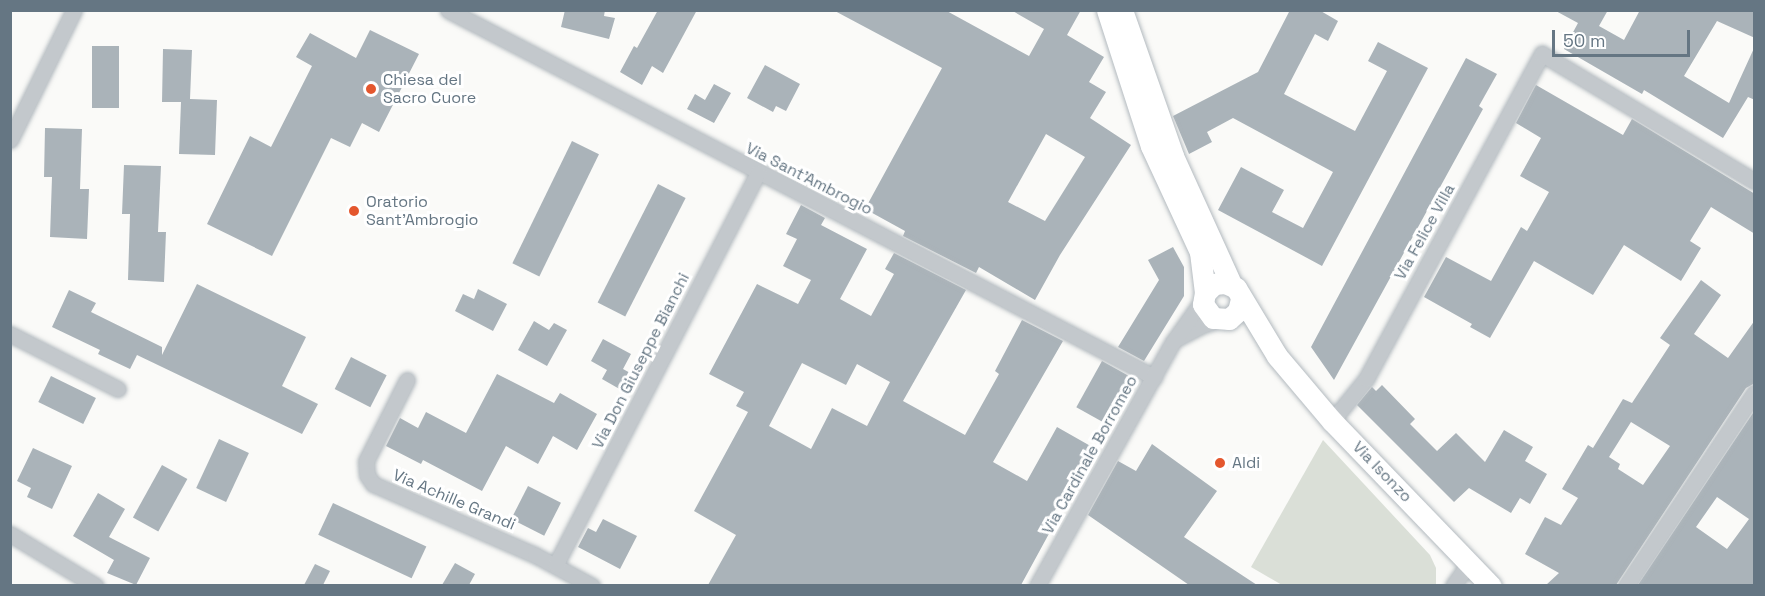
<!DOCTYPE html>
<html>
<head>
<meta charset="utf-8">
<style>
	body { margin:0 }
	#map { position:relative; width:1765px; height:596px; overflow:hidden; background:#fafaf8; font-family:"Space Grotesk",sans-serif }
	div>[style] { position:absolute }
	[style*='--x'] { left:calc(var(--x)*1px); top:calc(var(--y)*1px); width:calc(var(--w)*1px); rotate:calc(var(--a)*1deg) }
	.green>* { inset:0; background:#dadfd7 }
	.building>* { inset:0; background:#aab3b9; transform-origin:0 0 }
	.roads { filter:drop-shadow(0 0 2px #b3babf) drop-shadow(0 0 2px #b3babf) }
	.street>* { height:15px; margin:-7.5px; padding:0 7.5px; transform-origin:7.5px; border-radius:7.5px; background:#c3c8cc }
	.secondary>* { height:21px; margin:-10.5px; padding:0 10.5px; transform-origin:10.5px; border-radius:10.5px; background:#fff }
	.dots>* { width:16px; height:16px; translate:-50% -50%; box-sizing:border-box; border:3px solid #fff; border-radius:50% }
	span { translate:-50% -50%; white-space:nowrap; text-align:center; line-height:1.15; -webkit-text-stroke:6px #fff; paint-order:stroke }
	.poi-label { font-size:16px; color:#657683 }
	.left { translate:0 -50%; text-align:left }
	.street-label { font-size:16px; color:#657683 }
	.frame { position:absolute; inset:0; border:12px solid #657683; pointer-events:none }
	.scale { position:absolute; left:1552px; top:30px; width:138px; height:27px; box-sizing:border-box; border:3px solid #657683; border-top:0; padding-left:8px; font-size:18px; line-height:21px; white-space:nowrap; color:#657683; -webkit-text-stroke:4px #fff; paint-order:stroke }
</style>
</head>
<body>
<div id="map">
	<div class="green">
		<div style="clip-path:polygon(1323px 440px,1430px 555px,1436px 568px,1436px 585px,1282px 585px,1251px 567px)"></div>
	</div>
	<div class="building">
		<div style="clip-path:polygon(565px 10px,605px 10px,604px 16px,615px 18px,609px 39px,561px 27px)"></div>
		<div style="clip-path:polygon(658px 10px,697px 10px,663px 73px,652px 66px,642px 85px,620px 72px,634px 46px,637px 48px)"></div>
		<div style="clip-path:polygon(evenodd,833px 10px,945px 10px,1029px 56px,1044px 29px,1011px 10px,1081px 10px,1067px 35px,1104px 57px,1089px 82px,1106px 92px,1090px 118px,1131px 145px,1060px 255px,1035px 300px,979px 267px,976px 273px,903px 236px,905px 231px,865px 209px,942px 68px,833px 10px,1046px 134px,1085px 157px,1045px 221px,1008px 202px,1046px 134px)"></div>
		<div style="clip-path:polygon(1290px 10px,1319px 10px,1338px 21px,1328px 41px,1315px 34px,1284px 94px,1355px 131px,1387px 71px,1368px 61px,1378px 42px,1428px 68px,1322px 266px,1218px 210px,1241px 167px,1284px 190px,1272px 212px,1303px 228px,1333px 172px,1233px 118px,1207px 132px,1212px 142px,1189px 154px,1173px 116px,1258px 72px)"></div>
		<div style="clip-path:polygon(1554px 10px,1608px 10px,1599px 26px,1624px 40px,1640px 10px,1755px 10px,1755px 38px,1717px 21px,1684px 76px,1729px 103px,1755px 46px,1755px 100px,1748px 97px,1723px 138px,1644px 90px,1642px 94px,1564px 49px,1578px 23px)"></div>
		<div style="clip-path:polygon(370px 30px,419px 54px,379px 132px,362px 123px,350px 147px,331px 138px,272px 256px,207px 224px,250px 136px,271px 147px,312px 66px,296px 57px,310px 33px,356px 58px)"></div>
		<div style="left:92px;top:46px;width:27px;height:62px"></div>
		<div style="clip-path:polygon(163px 49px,192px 50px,190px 99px,217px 100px,215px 155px,179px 154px,181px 102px,162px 102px)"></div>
		<div style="clip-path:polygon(1466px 58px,1497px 74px,1479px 106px,1483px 109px,1334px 380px,1311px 347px)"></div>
		<div style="clip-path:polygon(765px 65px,800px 84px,786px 111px,776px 106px,773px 112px,747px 98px)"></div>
		<div style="clip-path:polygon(714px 84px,731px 93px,714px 123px,687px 109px,695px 94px,705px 100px)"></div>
		<div style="clip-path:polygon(1536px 85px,1623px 135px,1632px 119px,1755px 194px,1755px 234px,1711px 207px,1690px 241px,1701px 248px,1681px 281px,1624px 245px,1593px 295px,1534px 261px,1490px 338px,1470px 327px,1472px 324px,1424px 297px,1446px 257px,1491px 281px,1521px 227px,1527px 231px,1549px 192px,1520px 176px,1541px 138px,1516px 123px)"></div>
		<div style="clip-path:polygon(45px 128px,82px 129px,80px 189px,89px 189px,87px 239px,50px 237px,52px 177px,44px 177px)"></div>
		<div style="left:572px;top:141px;width:30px;height:136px;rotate:26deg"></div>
		<div style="clip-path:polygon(124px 165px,161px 166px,158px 232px,166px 232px,164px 282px,128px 280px,130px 214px,122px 214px)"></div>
		<div style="left:658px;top:184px;width:31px;height:133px;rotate:27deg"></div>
		<div style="clip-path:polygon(evenodd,801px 205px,825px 218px,821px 225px,867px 249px,840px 299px,871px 316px,894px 274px,885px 269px,894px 253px,966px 290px,903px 401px,965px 435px,999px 374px,995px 371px,1022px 320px,1063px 341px,993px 462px,1027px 481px,1057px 427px,1094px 448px,1052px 515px,1057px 519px,1021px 585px,708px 585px,736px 535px,694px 511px,748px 412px,736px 406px,744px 392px,709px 374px,757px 284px,798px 304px,811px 280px,783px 266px,797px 239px,786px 234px,801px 205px,802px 363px,846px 385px,857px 364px,890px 382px,867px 426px,832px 408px,811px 449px,769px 426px,802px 363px)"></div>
		<div style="clip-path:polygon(1173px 247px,1184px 267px,1184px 296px,1144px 361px,1118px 347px,1159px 280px,1148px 260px)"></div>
		<div style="clip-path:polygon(evenodd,1701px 280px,1721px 295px,1694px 334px,1728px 358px,1755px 320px,1755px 383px,1746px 388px,1616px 585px,1546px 585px,1559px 573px,1525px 554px,1545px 517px,1561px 525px,1578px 498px,1562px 489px,1588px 445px,1593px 448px,1623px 399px,1632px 403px,1670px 345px,1660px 338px,1701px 280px,1631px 422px,1670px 446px,1643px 485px,1618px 469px,1620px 464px,1609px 457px,1631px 422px)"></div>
		<div style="clip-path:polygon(197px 284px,306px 337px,282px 386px,318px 404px,302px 434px,137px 355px,130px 369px,98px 354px,100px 350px,52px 327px,69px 290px,96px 303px,91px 312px,162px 347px,162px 355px)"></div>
		<div style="clip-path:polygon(478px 289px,507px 304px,493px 331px,455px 311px,463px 294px,474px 299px)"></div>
		<div style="clip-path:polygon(534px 321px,549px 330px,554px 323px,567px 330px,547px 366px,518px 350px)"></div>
		<div style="clip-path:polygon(603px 339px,631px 354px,623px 369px,632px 374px,623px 391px,602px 379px,607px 370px,591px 361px)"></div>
		<div style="left:351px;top:357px;width:40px;height:36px;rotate:27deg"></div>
		<div style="left:1102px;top:361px;width:39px;height:53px;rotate:29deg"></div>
		<div style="clip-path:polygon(497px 374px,554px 403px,560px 393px,597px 414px,577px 450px,553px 436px,538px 464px,506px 446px,482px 491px,423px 460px,421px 464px,386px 446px,400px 418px,418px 428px,426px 412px,466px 433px)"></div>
		<div style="left:51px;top:376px;width:50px;height:29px;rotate:26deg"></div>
		<div style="clip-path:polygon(1382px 385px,1415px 419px,1410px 424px,1437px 451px,1456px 433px,1485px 462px,1504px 430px,1533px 447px,1525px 461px,1547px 474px,1530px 504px,1520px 498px,1511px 513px,1469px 488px,1454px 502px,1357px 405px,1372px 387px,1376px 391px)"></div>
		<div style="clip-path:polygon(evenodd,1755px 410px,1755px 585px,1638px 585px,1755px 410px,1717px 497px,1749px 519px,1727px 549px,1696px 527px,1717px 497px)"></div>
		<div style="left:219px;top:439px;width:33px;height:54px;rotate:25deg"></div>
		<div style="clip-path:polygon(1152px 444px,1217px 491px,1184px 537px,1257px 585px,1189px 585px,1088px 515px,1118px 461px,1136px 471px)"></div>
		<div style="clip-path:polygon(33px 448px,72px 466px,52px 509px,27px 497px,31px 488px,17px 481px)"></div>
		<div style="left:162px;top:465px;width:29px;height:60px;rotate:29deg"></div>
		<div style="left:528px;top:486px;width:37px;height:37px;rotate:27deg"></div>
		<div style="clip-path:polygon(98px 493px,125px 509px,109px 537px,150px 558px,136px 585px,107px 573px,114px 560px,73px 536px)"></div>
		<div style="left:333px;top:503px;width:103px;height:35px;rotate:25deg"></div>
		<div style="clip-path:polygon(603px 519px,637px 536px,620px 569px,578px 547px,588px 528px,596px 532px)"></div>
		<div style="clip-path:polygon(455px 563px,475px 574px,469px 585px,442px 585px)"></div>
		<div style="clip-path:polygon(315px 564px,330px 571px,323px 585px,304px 585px)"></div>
	</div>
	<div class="roads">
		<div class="street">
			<div style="--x:448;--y:10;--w:796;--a:27.47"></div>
			<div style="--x:10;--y:140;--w:145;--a:-63.8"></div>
			<div style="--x:10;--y:334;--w:121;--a:27"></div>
			<div style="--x:1178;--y:338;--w:27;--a:-28"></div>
			<div style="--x:1202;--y:325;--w:18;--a:-16"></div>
			<div style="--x:407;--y:380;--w:91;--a:116.8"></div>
			<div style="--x:366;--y:461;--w:14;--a:86"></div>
			<div style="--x:367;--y:475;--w:11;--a:56"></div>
			<div style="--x:373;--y:484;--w:177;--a:23.7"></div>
			<div style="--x:535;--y:555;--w:65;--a:28.5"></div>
			<div style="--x:1332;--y:421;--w:54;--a:-51"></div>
			<div style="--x:1366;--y:379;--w:370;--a:-61.6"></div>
			<div style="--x:1542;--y:54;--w:247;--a:30.9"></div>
			<div style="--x:10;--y:534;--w:100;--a:31.2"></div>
			<div style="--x:556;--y:564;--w:440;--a:-62.7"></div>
			<div style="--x:1037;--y:586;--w:279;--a:-60.9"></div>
			<div style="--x:1173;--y:342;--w:54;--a:-54.8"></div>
			<div style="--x:1453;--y:586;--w:28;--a:-55"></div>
			<div style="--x:1626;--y:586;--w:232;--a:-56.4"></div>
		</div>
		<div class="secondary">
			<div style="--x:1107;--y:10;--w:143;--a:72.1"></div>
			<div style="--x:1151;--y:146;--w:117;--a:65.2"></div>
			<div style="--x:1200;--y:252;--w:41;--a:83"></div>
			<div style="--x:1122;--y:10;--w:155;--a:70.7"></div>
			<div style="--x:1173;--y:156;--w:141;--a:65.6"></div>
			<div style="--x:1241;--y:299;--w:12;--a:104"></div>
			<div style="--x:1238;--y:311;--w:12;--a:138"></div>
			<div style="--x:1229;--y:319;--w:16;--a:-176"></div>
			<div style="--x:1213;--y:318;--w:17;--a:-126"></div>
			<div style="--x:1203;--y:304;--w:11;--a:-80"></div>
			<div style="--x:1205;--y:293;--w:13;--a:-45"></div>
			<div style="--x:1214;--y:284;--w:11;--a:-5"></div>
			<div style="--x:1225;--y:283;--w:12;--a:24"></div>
			<div style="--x:1236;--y:288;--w:79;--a:58.9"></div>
			<div style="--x:1277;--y:356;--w:85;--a:49.8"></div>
			<div style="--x:1332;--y:421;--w:229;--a:46.1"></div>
		</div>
	</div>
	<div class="dots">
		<div style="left:371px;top:89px;background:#e4572e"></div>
		<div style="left:354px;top:211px;background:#e4572e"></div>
		<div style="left:1220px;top:463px;background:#e4572e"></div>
	</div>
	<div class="poi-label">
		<span class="left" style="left:383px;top:89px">Chiesa del<br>Sacro Cuore</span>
		<span class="left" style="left:366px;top:211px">Oratorio<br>Sant'Ambrogio</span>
		<span class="left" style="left:1232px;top:463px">Aldi</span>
	</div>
	<div class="street-label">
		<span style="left:809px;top:179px;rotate:27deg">Via Sant'Ambrogio</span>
		<span style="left:1425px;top:232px;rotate:-61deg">Via Felice Villa</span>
		<span style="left:641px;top:361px;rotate:-63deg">Via Don Giuseppe Bianchi</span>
		<span style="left:1090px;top:455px;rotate:-61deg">Via Cardinale Borromeo</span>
		<span style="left:1382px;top:472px;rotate:46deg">Via Isonzo</span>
		<span style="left:454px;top:500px;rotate:23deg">Via Achille Grandi</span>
	</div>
	<div class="frame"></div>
	<div class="scale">50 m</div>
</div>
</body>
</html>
